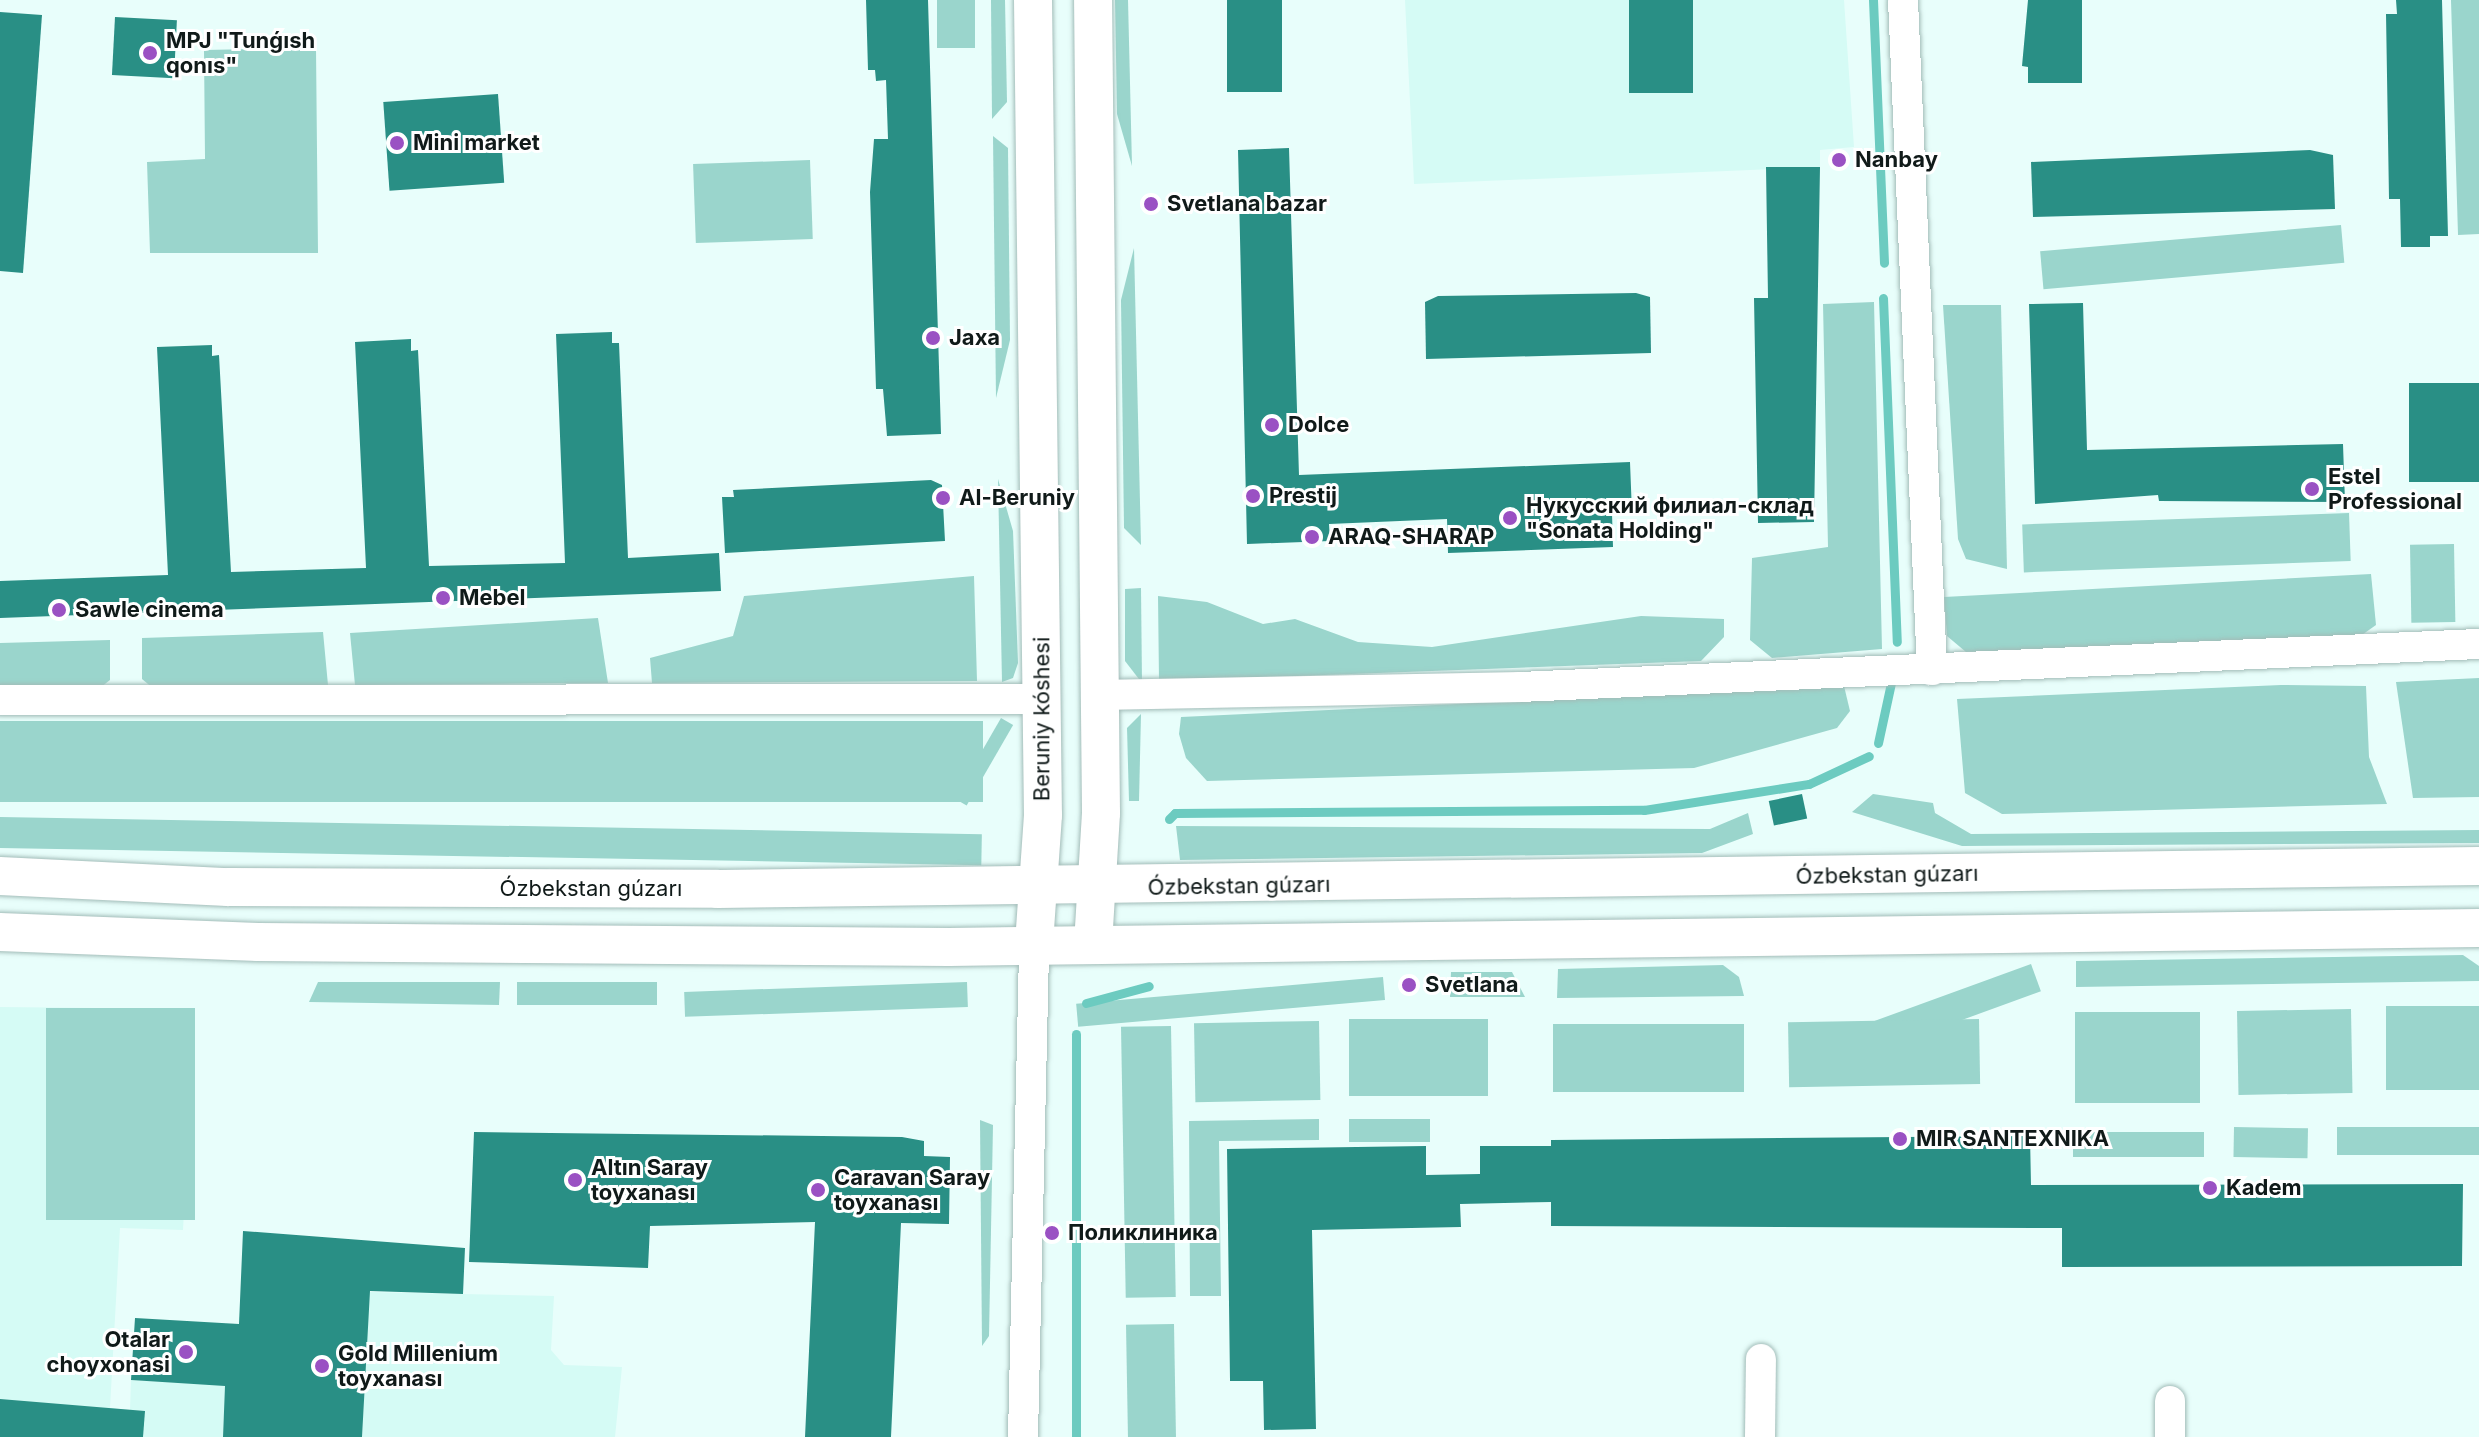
<!DOCTYPE html>
<html>
<head>
<meta charset="utf-8">
<style>
	body { margin:0 }
	#map { position:relative; width:2479px; height:1437px; overflow:hidden; background:#e8fefb; font-family:Inter,sans-serif }
	div>[style] { position:absolute }
	[style*='--x'] { left:calc(var(--x)*1px); top:calc(var(--y)*1px); width:calc(var(--w)*1px); rotate:calc(var(--a)*1deg) }
	.built>* { inset:0; background:#d5fbf5 }
	.green>* { inset:0; background:#9ad5cc; transform-origin:0 0 }
	.stream>* { height:9px; margin:-4.5px; padding:0 4.5px; transform-origin:4.5px; border-radius:4.5px; background:#6ccbc0 }
	.building>* { inset:0; background:#298f85; transform-origin:0 0 }
	.roads { filter:drop-shadow(0 0 2px #a2bcb8) drop-shadow(0 0 2px #a2bcb8) }
	.minor>* { height:30px; margin:-15px; padding:0 15px; transform-origin:15px; border-radius:15px; background:#fff }
	.major>* { height:38px; margin:-19px; padding:0 19px; transform-origin:19px; border-radius:19px; background:#fff }
	.dots>* { width:22px; height:22px; translate:-50% -50%; box-sizing:border-box; border:4px solid #fff; border-radius:50% }
	span { translate:-50% -50%; white-space:nowrap; text-align:center; line-height:1.15; -webkit-text-stroke:6px #fff; paint-order:stroke }
	.poi-label { font-size:22px; color:#101a19; font-weight:700 }
	.left { translate:0 -50%; text-align:left }
	.right { translate:-100% -50%; text-align:right }
	.street-label { font-size:22px; color:#101a19 }
</style>
</head>
<body>
<div id="map">
	<div class="built">
		<div style="clip-path:polygon(1405px 0,1844px 0,1854px 147px,1820px 150px,1820px 167px,1414px 184px)"></div>
		<div style="clip-path:polygon(0 1007px,195px 1009px,183px 1230px,120px 1228px,110px 1408px,130px 1410px,131px 1380px,236px 1386px,239px 1317px,281px 1319px,224px 1414px,223px 1437px,0 1437px)"></div>
		<div style="clip-path:polygon(369px 1292px,554px 1296px,551px 1350px,564px 1365px,622px 1367px,615px 1437px,362px 1437px)"></div>
	</div>
	<div class="green">
		<div style="left:937px;top:0;width:38px;height:48px"></div>
		<div style="clip-path:polygon(991px 0,1005px 0,1007px 102px,992px 119px)"></div>
		<div style="clip-path:polygon(1115px 0,1128px 0,1132px 166px,1117px 114px)"></div>
		<div style="clip-path:polygon(2451px 0,2479px 0,2479px 234px,2458px 235px)"></div>
		<div style="clip-path:polygon(316px 48px,318px 253px,150px 253px,147px 162px,205px 159px,204px 50px)"></div>
		<div style="clip-path:polygon(993px 136px,1008px 148px,1010px 340px,996px 398px)"></div>
		<div style="left:810px;top:160px;width:79px;height:117px;rotate:88deg"></div>
		<div style="left:2341px;top:225px;width:38px;height:302px;rotate:85deg"></div>
		<div style="clip-path:polygon(1134px 248px,1141px 545px,1124px 528px,1121px 300px)"></div>
		<div style="clip-path:polygon(1874px 302px,1882px 649px,1772px 658px,1750px 640px,1752px 558px,1828px 547px,1823px 304px)"></div>
		<div style="clip-path:polygon(1943px 305px,2001px 305px,2007px 569px,1966px 559px,1958px 539px)"></div>
		<div style="clip-path:polygon(998px 479px,1013px 531px,1018px 663px,1013px 678px,1002px 682px)"></div>
		<div style="left:2349px;top:513px;width:48px;height:327px;rotate:88deg"></div>
		<div style="left:2454px;top:544px;width:78px;height:44px;rotate:89deg"></div>
		<div style="clip-path:polygon(2371px 574px,2376px 625px,2359px 637px,1966px 652px,1947px 636px,1944px 597px)"></div>
		<div style="clip-path:polygon(974px 576px,977px 681px,652px 683px,650px 658px,733px 636px,744px 596px)"></div>
		<div style="clip-path:polygon(1141px 588px,1142px 683px,1125px 661px,1125px 589px)"></div>
		<div style="clip-path:polygon(1158px 596px,1207px 602px,1263px 624px,1295px 619px,1358px 642px,1432px 647px,1641px 616px,1724px 619px,1724px 637px,1701px 661px,1159px 681px)"></div>
		<div style="clip-path:polygon(598px 618px,608px 683px,355px 685px,350px 633px)"></div>
		<div style="clip-path:polygon(323px 632px,328px 685px,154px 689px,142px 679px,142px 638px)"></div>
		<div style="clip-path:polygon(110px 640px,110px 680px,96px 691px,0 687px,0 643px)"></div>
		<div style="clip-path:polygon(2479px 678px,2479px 797px,2413px 798px,2396px 682px)"></div>
		<div style="clip-path:polygon(2281px 685px,2366px 686px,2369px 757px,2387px 804px,2002px 814px,1965px 793px,1957px 699px)"></div>
		<div style="clip-path:polygon(1844px 686px,1850px 711px,1837px 728px,1694px 768px,1207px 781px,1186px 758px,1179px 734px,1181px 717px)"></div>
		<div style="clip-path:polygon(1141px 714px,1139px 801px,1129px 801px,1127px 728px)"></div>
		<div style="left:1001px;top:718px;width:14px;height:93px;rotate:30deg"></div>
		<div style="left:0;top:721px;width:983px;height:81px"></div>
		<div style="clip-path:polygon(1873px 794px,1933px 803px,1935px 813px,1971px 834px,2479px 830px,2479px 843px,1962px 846px,1852px 812px)"></div>
		<div style="clip-path:polygon(1748px 813px,1753px 834px,1702px 853px,1180px 860px,1176px 826px,1710px 829px)"></div>
		<div style="left:0;top:817px;width:982px;height:31px;rotate:1deg"></div>
		<div style="clip-path:polygon(2463px 955px,2479px 966px,2479px 981px,2076px 987px,2076px 961px)"></div>
		<div style="left:2031px;top:964px;width:29px;height:252px;rotate:70deg"></div>
		<div style="clip-path:polygon(1723px 965px,1739px 977px,1744px 996px,1557px 998px,1558px 969px)"></div>
		<div style="clip-path:polygon(1451px 972px,1512px 972px,1525px 997px,1450px 997px)"></div>
		<div style="left:1383px;top:977px;width:23px;height:308px;rotate:85deg"></div>
		<div style="clip-path:polygon(318px 982px,500px 982px,499px 1005px,309px 1002px)"></div>
		<div style="left:517px;top:982px;width:140px;height:23px"></div>
		<div style="left:967px;top:982px;width:25px;height:283px;rotate:88deg"></div>
		<div style="left:2479px;top:1006px;width:84px;height:93px;rotate:90deg"></div>
		<div style="left:46px;top:1008px;width:149px;height:212px"></div>
		<div style="left:2351px;top:1009px;width:84px;height:114px;rotate:89deg"></div>
		<div style="left:2075px;top:1012px;width:125px;height:91px"></div>
		<div style="left:1488px;top:1019px;width:77px;height:139px;rotate:90deg"></div>
		<div style="left:1979px;top:1019px;width:65px;height:191px;rotate:89deg"></div>
		<div style="left:1319px;top:1021px;width:79px;height:125px;rotate:89deg"></div>
		<div style="left:1553px;top:1024px;width:191px;height:68px"></div>
		<div style="left:1171px;top:1026px;width:271px;height:50px;rotate:89deg"></div>
		<div style="clip-path:polygon(1319px 1119px,1319px 1140px,1219px 1141px,1221px 1296px,1190px 1296px,1189px 1121px)"></div>
		<div style="left:1349px;top:1119px;width:81px;height:23px"></div>
		<div style="clip-path:polygon(980px 1120px,993px 1125px,989px 1336px,982px 1346px)"></div>
		<div style="left:2234px;top:1127px;width:74px;height:30px;rotate:1deg"></div>
		<div style="left:2337px;top:1127px;width:142px;height:28px"></div>
		<div style="left:2073px;top:1132px;width:131px;height:25px"></div>
		<div style="left:1174px;top:1324px;width:113px;height:48px;rotate:89deg"></div>
	</div>
	<div class="stream">
		<div style="--x:1873;--y:0;--w:263;--a:87.6"></div>
		<div style="--x:1883;--y:298;--w:344;--a:87.7"></div>
		<div style="--x:1878;--y:743;--w:61;--a:-77.8"></div>
		<div style="--x:1169;--y:819;--w:8;--a:-45"></div>
		<div style="--x:1175;--y:813;--w:469;--a:-0.4"></div>
		<div style="--x:1644;--y:810;--w:167;--a:-9"></div>
		<div style="--x:1809;--y:784;--w:66;--a:-25"></div>
		<div style="--x:1086;--y:1003;--w:65;--a:-15.1"></div>
		<div style="--x:1076;--y:1034;--w:403;--a:90"></div>
	</div>
	<div class="building">
		<div style="clip-path:polygon(866px 0,928px 0,941px 434px,887px 436px,883px 389px,876px 389px,870px 192px,874px 139px,888px 139px,886px 80px,876px 81px,875px 70px,868px 70px)"></div>
		<div style="left:1227px;top:0;width:55px;height:92px"></div>
		<div style="left:1629px;top:0;width:64px;height:93px"></div>
		<div style="clip-path:polygon(2028px 0,2082px 0,2082px 83px,2028px 83px,2028px 67px,2022px 66px)"></div>
		<div style="clip-path:polygon(2396px 0,2442px 0,2448px 236px,2430px 236px,2430px 247px,2401px 247px,2400px 199px,2389px 199px,2386px 14px,2397px 14px)"></div>
		<div style="clip-path:polygon(0 12px,42px 15px,23px 273px,0 271px)"></div>
		<div style="left:115px;top:17px;width:62px;height:58px;rotate:3deg"></div>
		<div style="left:498px;top:94px;width:89px;height:115px;rotate:86deg"></div>
		<div style="clip-path:polygon(1289px 148px,1299px 475px,1630px 462px,1632px 513px,1612px 513px,1613px 547px,1448px 553px,1447px 519px,1329px 524px,1330px 541px,1247px 544px,1238px 150px)"></div>
		<div style="clip-path:polygon(2310px 150px,2333px 155px,2335px 209px,2033px 217px,2031px 162px)"></div>
		<div style="clip-path:polygon(1766px 167px,1820px 167px,1814px 522px,1758px 523px,1754px 298px,1768px 298px)"></div>
		<div style="clip-path:polygon(1636px 293px,1650px 297px,1651px 353px,1426px 359px,1425px 302px,1438px 296px)"></div>
		<div style="clip-path:polygon(2083px 303px,2087px 450px,2343px 444px,2345px 502px,2159px 501px,2158px 495px,2035px 504px,2029px 304px)"></div>
		<div style="clip-path:polygon(612px 332px,612px 343px,619px 343px,628px 558px,719px 553px,721px 591px,0 618px,0 581px,168px 575px,157px 347px,212px 345px,212px 356px,219px 355px,231px 572px,366px 568px,355px 342px,411px 339px,411px 351px,418px 350px,429px 566px,565px 563px,556px 334px)"></div>
		<div style="left:2479px;top:383px;width:99px;height:70px;rotate:90deg"></div>
		<div style="clip-path:polygon(931px 480px,942px 485px,945px 541px,725px 553px,722px 497px,734px 497px,733px 490px)"></div>
		<div style="left:1802px;top:794px;width:25px;height:34px;rotate:78deg"></div>
		<div style="clip-path:polygon(474px 1132px,902px 1137px,924px 1141px,924px 1156px,950px 1157px,949px 1224px,901px 1223px,891px 1437px,805px 1437px,815px 1222px,650px 1226px,648px 1268px,469px 1262px)"></div>
		<div style="clip-path:polygon(2030px 1136px,2031px 1185px,2463px 1184px,2462px 1266px,2062px 1267px,2062px 1228px,1551px 1226px,1551px 1202px,1460px 1204px,1461px 1227px,1312px 1230px,1316px 1429px,1264px 1430px,1263px 1381px,1230px 1381px,1227px 1149px,1426px 1146px,1426px 1175px,1480px 1174px,1480px 1146px,1551px 1146px,1551px 1140px)"></div>
		<div style="clip-path:polygon(243px 1231px,465px 1248px,463px 1294px,370px 1291px,362px 1437px,223px 1437px,225px 1386px,131px 1380px,135px 1318px,239px 1324px)"></div>
		<div style="clip-path:polygon(0 1399px,145px 1411px,143px 1437px,0 1437px)"></div>
	</div>
	<div class="roads">
		<div class="minor">
			<div style="--x:1903;--y:0;--w:671;--a:87.52"></div>
			<div style="--x:1100;--y:695;--w:420;--a:-1.1"></div>
			<div style="--x:1520;--y:687;--w:960;--a:-2.57"></div>
			<div style="--x:0;--y:700;--w:1042;--a:-0.05"></div>
			<div style="--x:2170;--y:1401;--w:36;--a:90"></div>
			<div style="--x:1023;--y:1437;--w:492;--a:-88.7"></div>
			<div style="--x:1760;--y:1437;--w:78;--a:-89.3"></div>
		</div>
		<div class="major">
			<div style="--x:1033;--y:0;--w:815;--a:89.3"></div>
			<div style="--x:1043;--y:815;--w:130;--a:94"></div>
			<div style="--x:0;--y:876;--w:228;--a:2.8"></div>
			<div style="--x:228;--y:887;--w:490;--a:0.2"></div>
			<div style="--x:718;--y:889;--w:1761;--a:-0.75"></div>
			<div style="--x:0;--y:932;--w:258;--a:2.2"></div>
			<div style="--x:258;--y:942;--w:691;--a:0.41"></div>
			<div style="--x:949;--y:947;--w:1530;--a:-0.71"></div>
			<div style="--x:1093;--y:944;--w:131;--a:-86.5"></div>
			<div style="--x:1101;--y:813;--w:813;--a:-90.56"></div>
		</div>
	</div>
	<div class="dots">
		<div style="left:150px;top:53px;background:#9a51c3"></div>
		<div style="left:397px;top:143px;background:#9a51c3"></div>
		<div style="left:1839px;top:160px;background:#9a51c3"></div>
		<div style="left:1151px;top:204px;background:#9a51c3"></div>
		<div style="left:933px;top:338px;background:#9a51c3"></div>
		<div style="left:1272px;top:425px;background:#9a51c3"></div>
		<div style="left:2312px;top:489px;background:#9a51c3"></div>
		<div style="left:1253px;top:496px;background:#9a51c3"></div>
		<div style="left:943px;top:498px;background:#9a51c3"></div>
		<div style="left:1510px;top:518px;background:#9a51c3"></div>
		<div style="left:1312px;top:537px;background:#9a51c3"></div>
		<div style="left:443px;top:598px;background:#9a51c3"></div>
		<div style="left:59px;top:610px;background:#9a51c3"></div>
		<div style="left:1409px;top:985px;background:#9a51c3"></div>
		<div style="left:1900px;top:1139px;background:#9a51c3"></div>
		<div style="left:575px;top:1180px;background:#9a51c3"></div>
		<div style="left:2210px;top:1188px;background:#9a51c3"></div>
		<div style="left:818px;top:1190px;background:#9a51c3"></div>
		<div style="left:1052px;top:1233px;background:#9a51c3"></div>
		<div style="left:186px;top:1352px;background:#9a51c3"></div>
		<div style="left:322px;top:1366px;background:#9a51c3"></div>
	</div>
	<div class="poi-label">
		<span class="left" style="left:166px;top:53px">MPJ "Tunǵısh<br>qonıs"</span>
		<span class="left" style="left:413px;top:143px">Mini market</span>
		<span class="left" style="left:1855px;top:160px">Nanbay</span>
		<span class="left" style="left:1167px;top:204px">Svetlana bazar</span>
		<span class="left" style="left:949px;top:338px">Jaxa</span>
		<span class="left" style="left:1288px;top:425px">Dolce</span>
		<span class="left" style="left:2328px;top:489px">Estel<br>Professional</span>
		<span class="left" style="left:1269px;top:496px">Prestij</span>
		<span class="left" style="left:959px;top:498px">Al-Beruniy</span>
		<span class="left" style="left:1526px;top:518px">Нукусский филиал-склад<br>"Sonata Holding"</span>
		<span class="left" style="left:1328px;top:537px">ARAQ-SHARAP</span>
		<span class="left" style="left:459px;top:598px">Mebel</span>
		<span class="left" style="left:75px;top:610px">Sawle cinema</span>
		<span class="left" style="left:1425px;top:985px">Svetlana</span>
		<span class="left" style="left:1916px;top:1139px">MIR SANTEXNIKA</span>
		<span class="left" style="left:591px;top:1180px">Altın Saray<br>toyxanası</span>
		<span class="left" style="left:834px;top:1190px">Caravan Saray<br>toyxanası</span>
		<span class="left" style="left:2226px;top:1188px">Kadem</span>
		<span class="left" style="left:1068px;top:1233px">Поликлиника</span>
		<span class="right" style="left:170px;top:1352px">Otalar<br>choyxonasi</span>
		<span class="left" style="left:338px;top:1366px">Gold Millenium<br>toyxanası</span>
	</div>
	<div class="street-label">
		<span style="left:1042px;top:719px;rotate:-90deg">Beruniy kóshesi</span>
		<span style="left:1887px;top:875px;rotate:-1deg">Ózbekstan gúzarı</span>
		<span style="left:1239px;top:886px;rotate:-1deg">Ózbekstan gúzarı</span>
		<span style="left:591px;top:889px">Ózbekstan gúzarı</span>
	</div>
</div>
</body>
</html>
